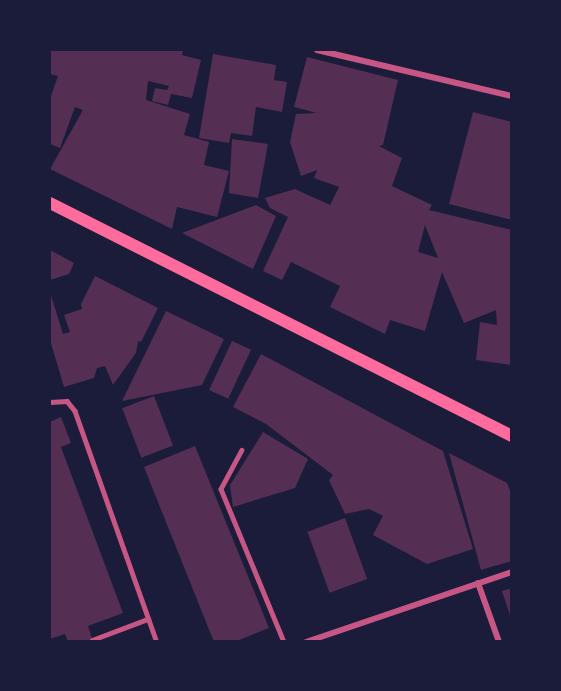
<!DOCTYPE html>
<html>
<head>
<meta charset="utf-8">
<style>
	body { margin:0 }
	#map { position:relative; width:561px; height:691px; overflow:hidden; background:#1b1b3a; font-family:"Crimson Pro",serif }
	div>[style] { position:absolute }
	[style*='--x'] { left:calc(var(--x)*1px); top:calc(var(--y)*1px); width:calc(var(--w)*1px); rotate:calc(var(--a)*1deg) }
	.building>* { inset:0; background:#542f53; transform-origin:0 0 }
	.service>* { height:4.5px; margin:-2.25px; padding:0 2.25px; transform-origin:2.25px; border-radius:2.25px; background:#c65784 }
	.minor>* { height:6px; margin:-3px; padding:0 3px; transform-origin:3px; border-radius:3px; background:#c65784 }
	.secondary>* { height:12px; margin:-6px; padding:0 6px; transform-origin:6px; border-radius:6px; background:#ff6b9d }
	span { translate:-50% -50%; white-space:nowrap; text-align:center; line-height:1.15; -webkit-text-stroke:6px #1b1b3a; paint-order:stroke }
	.frame { position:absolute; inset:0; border:51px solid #1b1b3a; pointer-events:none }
</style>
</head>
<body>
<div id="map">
	<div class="building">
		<div style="clip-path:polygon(50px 50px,183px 50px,182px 55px,201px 60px,192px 98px,171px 94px,168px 105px,152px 101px,155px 88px,167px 90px,169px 86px,148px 81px,146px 100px,190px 114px,184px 135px,209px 142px,204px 165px,229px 171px,217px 217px,177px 207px,172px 229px,50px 169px,83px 110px,75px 107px,60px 148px,50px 144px,50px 99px,58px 76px,50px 74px)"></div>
		<div style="clip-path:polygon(213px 54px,276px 65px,274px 80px,287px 82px,282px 112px,256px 107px,252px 136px,231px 133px,229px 143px,199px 138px)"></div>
		<div style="clip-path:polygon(evenodd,307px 57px,398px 80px,383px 145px,379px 146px,402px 158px,392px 186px,432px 205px,429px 210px,512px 230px,512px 365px,476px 360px,480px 322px,497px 325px,496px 310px,464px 323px,442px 272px,425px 331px,390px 320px,385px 334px,330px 307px,340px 286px,291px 262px,282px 280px,263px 271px,288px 217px,270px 208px,265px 198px,295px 189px,330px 205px,339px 187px,314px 178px,317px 170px,301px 176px,290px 142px,296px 114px,317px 113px,294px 107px,307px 57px,425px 225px,438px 258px,418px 252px,425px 225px)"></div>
		<div style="clip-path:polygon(473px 112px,512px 122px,512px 220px,449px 204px)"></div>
		<div style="clip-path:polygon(232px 139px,268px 144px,258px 198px,229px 193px)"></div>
		<div style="clip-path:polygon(256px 205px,276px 216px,253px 269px,182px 233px)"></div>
		<div style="clip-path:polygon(50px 250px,74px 263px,69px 274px,50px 280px)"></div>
		<div style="clip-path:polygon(95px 276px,158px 308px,141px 342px,138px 341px,136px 353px,113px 385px,105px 366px,97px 368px,94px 378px,64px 387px,50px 340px,50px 292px,63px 334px,70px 332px,64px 315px,82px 309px,81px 304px)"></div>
		<div style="clip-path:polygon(166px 311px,224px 339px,202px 385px,122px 401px)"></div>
		<div style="left:232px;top:341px;width:21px;height:54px;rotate:25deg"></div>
		<div style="clip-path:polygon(261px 354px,443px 451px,473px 549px,427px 564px,373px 535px,383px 516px,369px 509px,345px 514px,329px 480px,333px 475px,266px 424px,233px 407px)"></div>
		<div style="left:154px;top:396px;width:53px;height:34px;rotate:69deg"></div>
		<div style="clip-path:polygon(61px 417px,71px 443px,61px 447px,123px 613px,88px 626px,93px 642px,68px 642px,65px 634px,50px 639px,50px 422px)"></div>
		<div style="clip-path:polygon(263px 432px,308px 459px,295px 488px,233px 507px,230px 485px)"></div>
		<div style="clip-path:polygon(195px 446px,269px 628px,234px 642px,214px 642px,144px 467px)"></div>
		<div style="clip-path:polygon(449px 453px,507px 483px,512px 495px,512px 561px,481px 570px)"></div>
		<div style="left:345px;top:518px;width:65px;height:40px;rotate:70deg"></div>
		<div style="clip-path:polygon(512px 588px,512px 618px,511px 618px,502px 591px)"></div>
	</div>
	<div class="service">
		<div style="--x:50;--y:402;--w:17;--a:-3"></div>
		<div style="--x:67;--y:401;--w:13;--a:51"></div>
		<div style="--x:75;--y:411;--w:245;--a:70.5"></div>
		<div style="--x:242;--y:450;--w:44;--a:118.3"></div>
		<div style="--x:221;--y:489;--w:165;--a:67.6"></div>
		<div style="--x:92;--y:640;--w:60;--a:-20.6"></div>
	</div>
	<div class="minor">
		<div style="--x:317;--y:50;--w:200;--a:13.3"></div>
		<div style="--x:478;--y:583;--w:63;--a:70.4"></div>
		<div style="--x:306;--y:642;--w:218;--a:-18.8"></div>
	</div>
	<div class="secondary">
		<div style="--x:50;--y:203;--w:517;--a:26.76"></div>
	</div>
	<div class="frame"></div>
</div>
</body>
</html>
